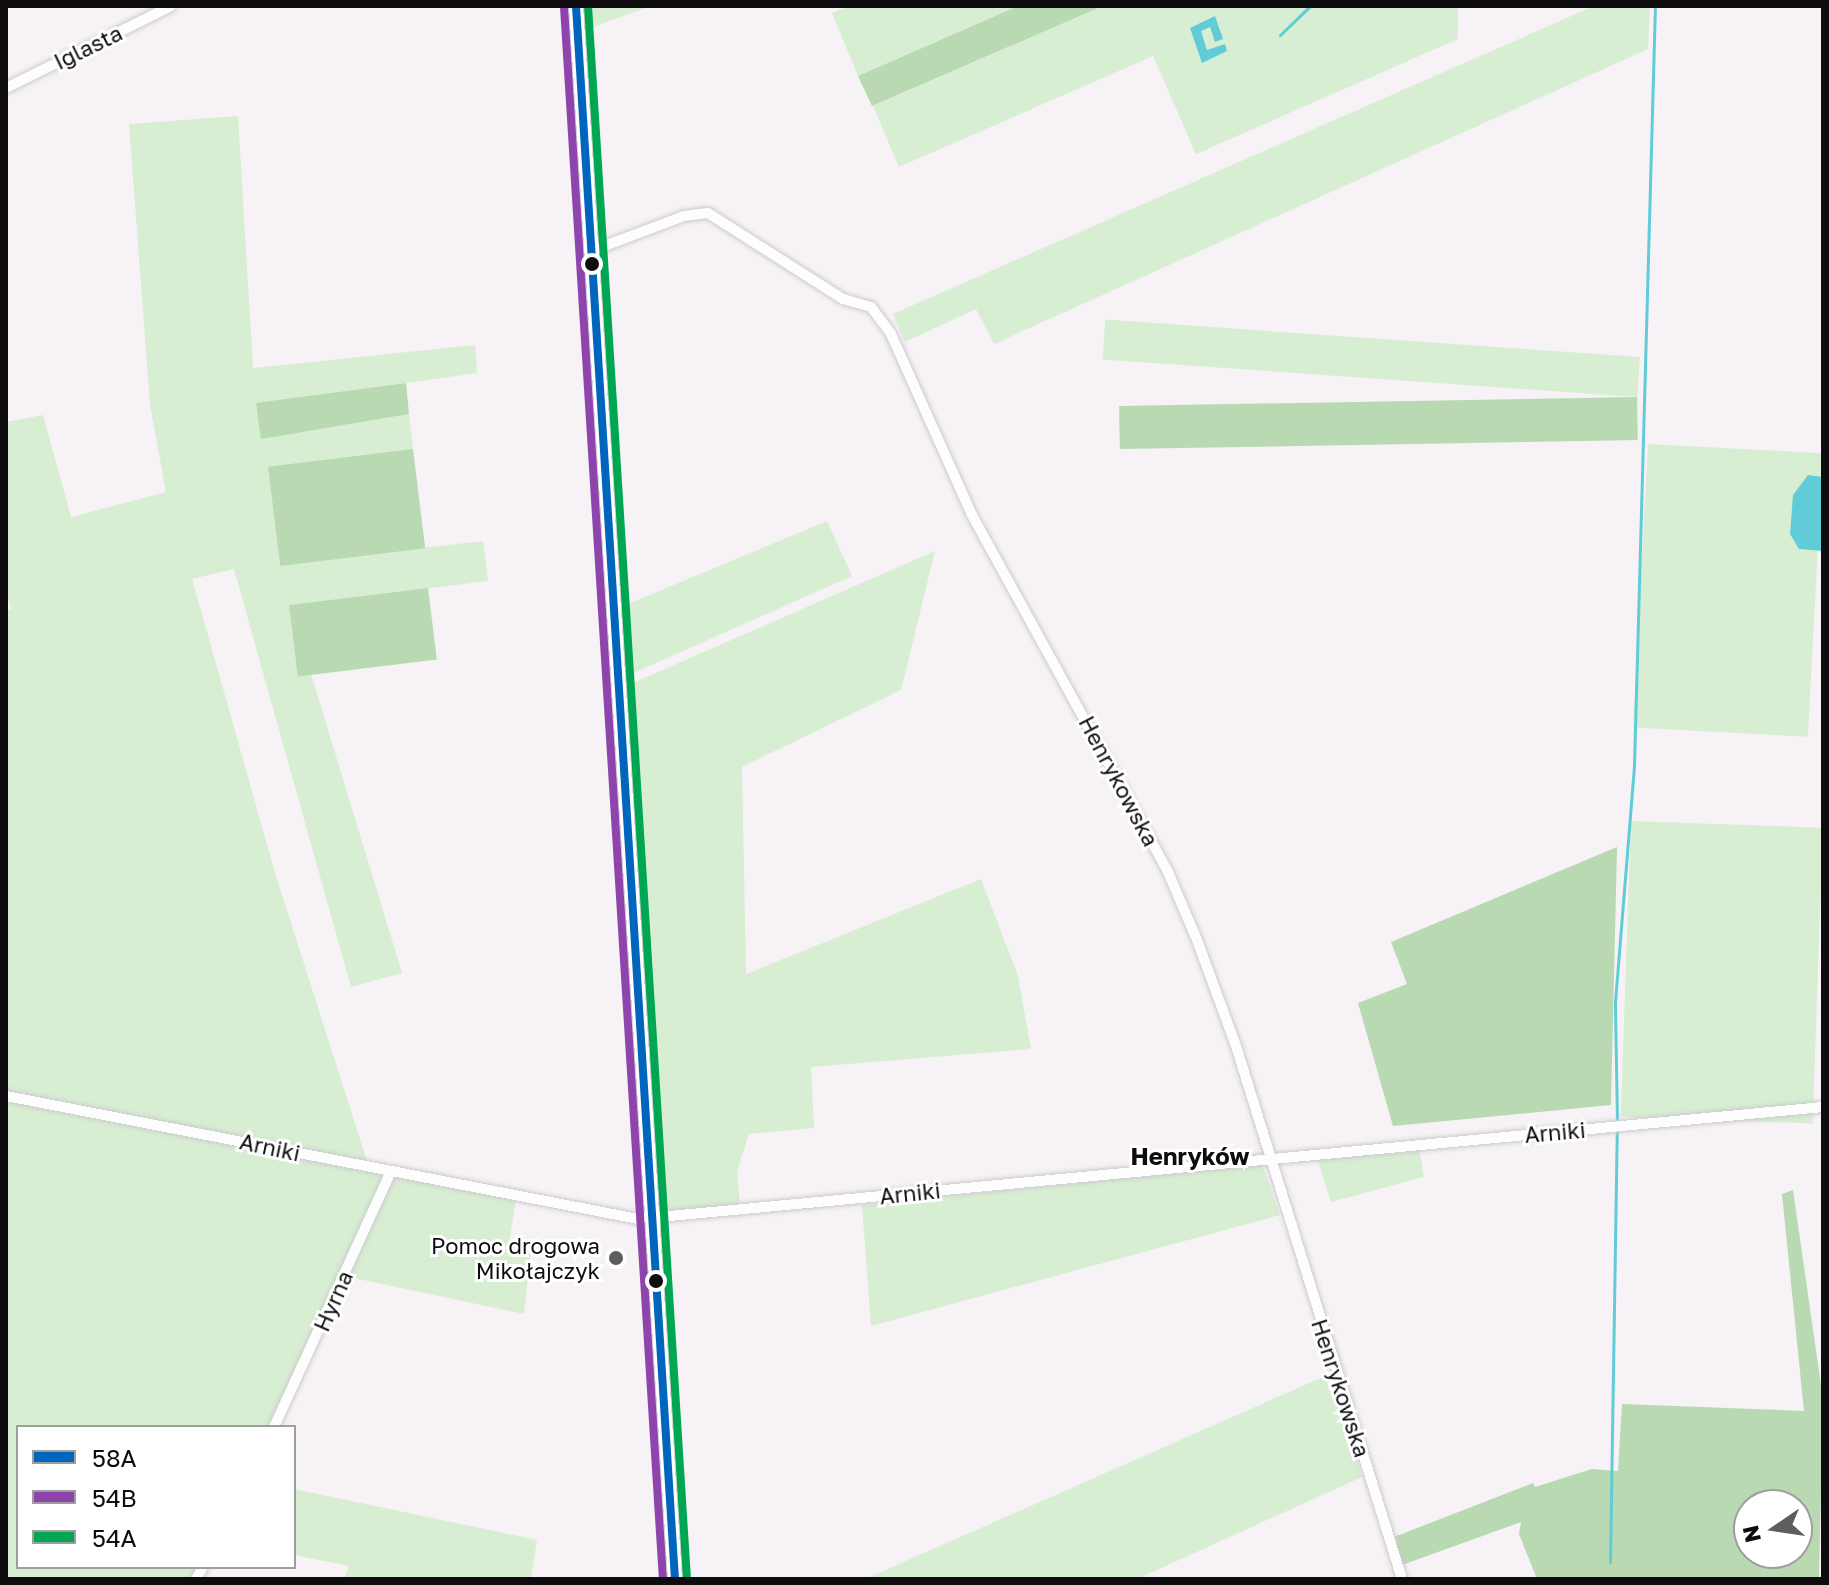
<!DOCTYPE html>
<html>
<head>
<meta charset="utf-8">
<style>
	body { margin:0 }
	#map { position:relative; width:1829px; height:1585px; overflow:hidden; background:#f6f2f6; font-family:"Golos Text",sans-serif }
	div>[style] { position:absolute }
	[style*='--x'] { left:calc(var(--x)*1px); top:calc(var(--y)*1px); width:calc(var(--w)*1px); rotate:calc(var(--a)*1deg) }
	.green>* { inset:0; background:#d7eed3; transform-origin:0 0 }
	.forest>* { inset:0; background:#b8d9b2; transform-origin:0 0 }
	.water>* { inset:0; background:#60ccd8 }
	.stream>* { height:3px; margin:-1.5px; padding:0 1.5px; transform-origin:1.5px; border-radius:1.5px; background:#60ccd8 }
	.roads { filter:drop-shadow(0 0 2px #cdcacd) drop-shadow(0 0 2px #cdcacd) }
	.street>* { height:10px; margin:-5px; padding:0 5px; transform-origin:5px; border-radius:5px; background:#fefdfe }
	.secondary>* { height:14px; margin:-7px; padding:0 7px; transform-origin:7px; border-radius:7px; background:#fefdfe }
	.bus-1>* { height:8px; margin:-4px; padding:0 4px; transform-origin:4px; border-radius:4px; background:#0065bd }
	.bus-2>* { height:8px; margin:-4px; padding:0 4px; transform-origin:4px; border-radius:4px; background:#8e44ad }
	.bus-3>* { height:8px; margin:-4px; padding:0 4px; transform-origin:4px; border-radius:4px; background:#00a651 }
	.dots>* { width:22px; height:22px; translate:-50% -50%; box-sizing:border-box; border:4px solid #fff; border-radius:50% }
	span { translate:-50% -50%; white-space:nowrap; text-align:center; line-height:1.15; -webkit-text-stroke:6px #fff; paint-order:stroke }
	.street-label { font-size:22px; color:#0e0c0e }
	.poi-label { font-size:22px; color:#0e0c0e }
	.right { translate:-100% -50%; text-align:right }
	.neighbourhood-label { font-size:24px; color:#0e0c0e; font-weight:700 }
	.frame { position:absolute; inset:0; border:8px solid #0e0c0e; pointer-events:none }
	.legend { position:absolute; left:16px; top:1425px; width:280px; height:144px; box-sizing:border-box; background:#fff; border:2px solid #9f9e9f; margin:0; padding:10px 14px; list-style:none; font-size:24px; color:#0e0c0e }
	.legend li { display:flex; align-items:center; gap:16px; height:40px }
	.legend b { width:40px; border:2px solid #9f9e9f }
	.north { position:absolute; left:1733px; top:1489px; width:80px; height:80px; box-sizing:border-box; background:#fff; border:2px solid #9f9e9f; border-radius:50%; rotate:257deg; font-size:22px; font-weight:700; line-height:32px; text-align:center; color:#0e0c0e }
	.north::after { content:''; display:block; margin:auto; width:28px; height:36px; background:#5f5c5f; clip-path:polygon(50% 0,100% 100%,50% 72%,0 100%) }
</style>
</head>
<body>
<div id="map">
	<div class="green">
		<div style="clip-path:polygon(583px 6px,651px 6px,585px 30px)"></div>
		<div style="clip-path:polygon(850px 6px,1018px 6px,858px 76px,832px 13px)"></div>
		<div style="clip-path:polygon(1103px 6px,1458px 6px,1458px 39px,1196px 154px,1153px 56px,899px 167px,873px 106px)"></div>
		<div style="clip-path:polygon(1594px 6px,1650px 6px,1648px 49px,994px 344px,976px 309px,905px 342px,893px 314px)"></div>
		<div style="clip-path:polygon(238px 116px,253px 368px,475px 345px,477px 373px,256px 404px,262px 438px,409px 414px,413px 449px,269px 471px,282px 564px,483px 541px,488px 581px,290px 605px,402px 973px,351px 987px,234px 569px,192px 579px,276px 876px,367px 1161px,323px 1153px,516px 1199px,509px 1244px,531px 1248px,524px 1314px,344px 1276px,268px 1427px,18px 1427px,18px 1567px,197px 1567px,191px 1579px,6px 1579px,6px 611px,11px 609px,6px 589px,6px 422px,43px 415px,71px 517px,166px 492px,150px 405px,129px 124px)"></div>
		<div style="left:1640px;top:357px;width:40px;height:536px;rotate:94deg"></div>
		<div style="left:1648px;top:444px;width:175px;height:284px;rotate:3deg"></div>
		<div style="clip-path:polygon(827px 521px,852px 576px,627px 676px,621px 607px)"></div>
		<div style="clip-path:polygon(935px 551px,901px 690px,742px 767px,746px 974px,981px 879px,1018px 976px,1031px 1049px,811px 1067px,814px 1128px,749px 1134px,737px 1171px,740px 1206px,670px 1211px,661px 1204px,628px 685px)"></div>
		<div style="left:1631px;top:821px;width:192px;height:296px;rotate:2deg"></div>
		<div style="clip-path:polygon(1419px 1147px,1424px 1177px,1331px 1202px,1317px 1158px)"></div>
		<div style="clip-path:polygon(1262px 1164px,1280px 1215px,871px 1326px,862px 1205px)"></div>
		<div style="clip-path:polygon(1332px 1373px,1362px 1477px,1137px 1579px,865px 1579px)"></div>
		<div style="clip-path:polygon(294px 1489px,537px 1540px,531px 1579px,344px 1579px,349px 1566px,294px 1555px)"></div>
	</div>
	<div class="forest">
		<div style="clip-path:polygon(1018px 6px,1103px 6px,872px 106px,858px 76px)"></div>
		<div style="clip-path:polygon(406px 383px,409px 414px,261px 439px,256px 403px)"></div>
		<div style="left:1637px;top:397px;width:43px;height:518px;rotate:89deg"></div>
		<div style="left:413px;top:449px;width:100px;height:146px;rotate:83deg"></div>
		<div style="left:428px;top:588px;width:72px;height:140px;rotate:83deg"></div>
		<div style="clip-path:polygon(1617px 847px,1611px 1105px,1393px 1126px,1358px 1003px,1407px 984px,1391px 942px)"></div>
		<div style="clip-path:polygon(evenodd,1793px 1190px,1823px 1399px,1819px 1579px,1537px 1579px,1519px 1534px,1521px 1522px,1402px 1565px,1394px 1537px,1533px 1483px,1535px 1487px,1592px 1469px,1618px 1471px,1622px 1404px,1804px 1411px,1782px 1194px,1793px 1190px,1749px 1505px,1797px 1505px,1797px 1553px,1749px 1553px,1749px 1505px)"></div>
	</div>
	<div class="water">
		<div style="clip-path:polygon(1215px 16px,1223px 39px,1215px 42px,1210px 27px,1201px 31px,1207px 50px,1225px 44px,1227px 51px,1202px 63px,1190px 28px)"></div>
		<div style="clip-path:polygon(1808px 475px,1823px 477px,1823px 551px,1799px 549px,1790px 534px,1793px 495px)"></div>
	</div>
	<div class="stream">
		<div style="--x:1280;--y:35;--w:42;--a:-44"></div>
		<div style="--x:1617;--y:1122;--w:120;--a:-91"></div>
		<div style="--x:1615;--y:1002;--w:238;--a:-85.4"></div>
		<div style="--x:1634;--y:765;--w:759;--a:-88.42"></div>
		<div style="--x:1610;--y:1562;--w:432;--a:-89.1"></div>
	</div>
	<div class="roads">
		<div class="street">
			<div style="--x:6;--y:88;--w:184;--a:-26.4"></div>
			<div style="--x:591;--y:251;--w:99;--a:-20.6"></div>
			<div style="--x:684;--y:216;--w:24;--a:-7"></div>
			<div style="--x:708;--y:213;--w:160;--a:32.5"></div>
			<div style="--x:843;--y:299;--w:29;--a:16"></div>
			<div style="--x:871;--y:307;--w:34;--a:53"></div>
			<div style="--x:891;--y:334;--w:198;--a:65.9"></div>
			<div style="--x:972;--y:515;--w:407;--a:61.2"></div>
			<div style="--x:1168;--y:872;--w:74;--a:66.9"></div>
			<div style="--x:1197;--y:940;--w:113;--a:69.8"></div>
			<div style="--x:1236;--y:1046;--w:558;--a:72.7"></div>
			<div style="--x:6;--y:1096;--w:644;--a:11.01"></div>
			<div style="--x:638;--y:1219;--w:1190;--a:-5.4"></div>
			<div style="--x:274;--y:1427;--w:278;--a:-65.4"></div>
			<div style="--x:196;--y:1579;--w:14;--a:-60"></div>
		</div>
		<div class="secondary">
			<div style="--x:576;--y:6;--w:1576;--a:86.4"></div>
		</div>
	</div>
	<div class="bus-1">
		<div style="--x:576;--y:6;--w:1576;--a:86.4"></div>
	</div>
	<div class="bus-2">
		<div style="--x:564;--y:7;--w:1575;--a:86.4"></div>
	</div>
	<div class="bus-3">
		<div style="--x:588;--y:6;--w:1575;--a:86.4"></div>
	</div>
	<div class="dots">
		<div style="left:592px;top:264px;background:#0e0c0e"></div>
		<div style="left:616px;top:1258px;background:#5f5c5f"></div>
		<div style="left:656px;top:1281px;background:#0e0c0e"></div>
	</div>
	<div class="street-label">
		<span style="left:88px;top:47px;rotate:-26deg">Iglasta</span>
		<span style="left:1119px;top:781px;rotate:62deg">Henrykowska</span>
		<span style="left:1555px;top:1132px;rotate:-5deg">Arniki</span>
		<span style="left:270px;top:1147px;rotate:12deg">Arniki</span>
		<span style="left:910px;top:1193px;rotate:-6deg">Arniki</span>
		<span style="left:333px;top:1301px;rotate:-66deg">Hyrna</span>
		<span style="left:1341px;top:1388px;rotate:72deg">Henrykowska</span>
	</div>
	<div class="poi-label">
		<span class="right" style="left:600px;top:1258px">Pomoc drogowa<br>Mikołajczyk</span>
	</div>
	<div class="neighbourhood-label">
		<span style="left:1190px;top:1156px">Henryków</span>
	</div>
	<div class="frame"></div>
	<ul class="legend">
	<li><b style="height:10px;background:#0065bd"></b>58A</li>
	<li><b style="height:10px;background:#8e44ad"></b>54B</li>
	<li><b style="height:10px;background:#00a651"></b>54A</li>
	</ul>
	<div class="north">N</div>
</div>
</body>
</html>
